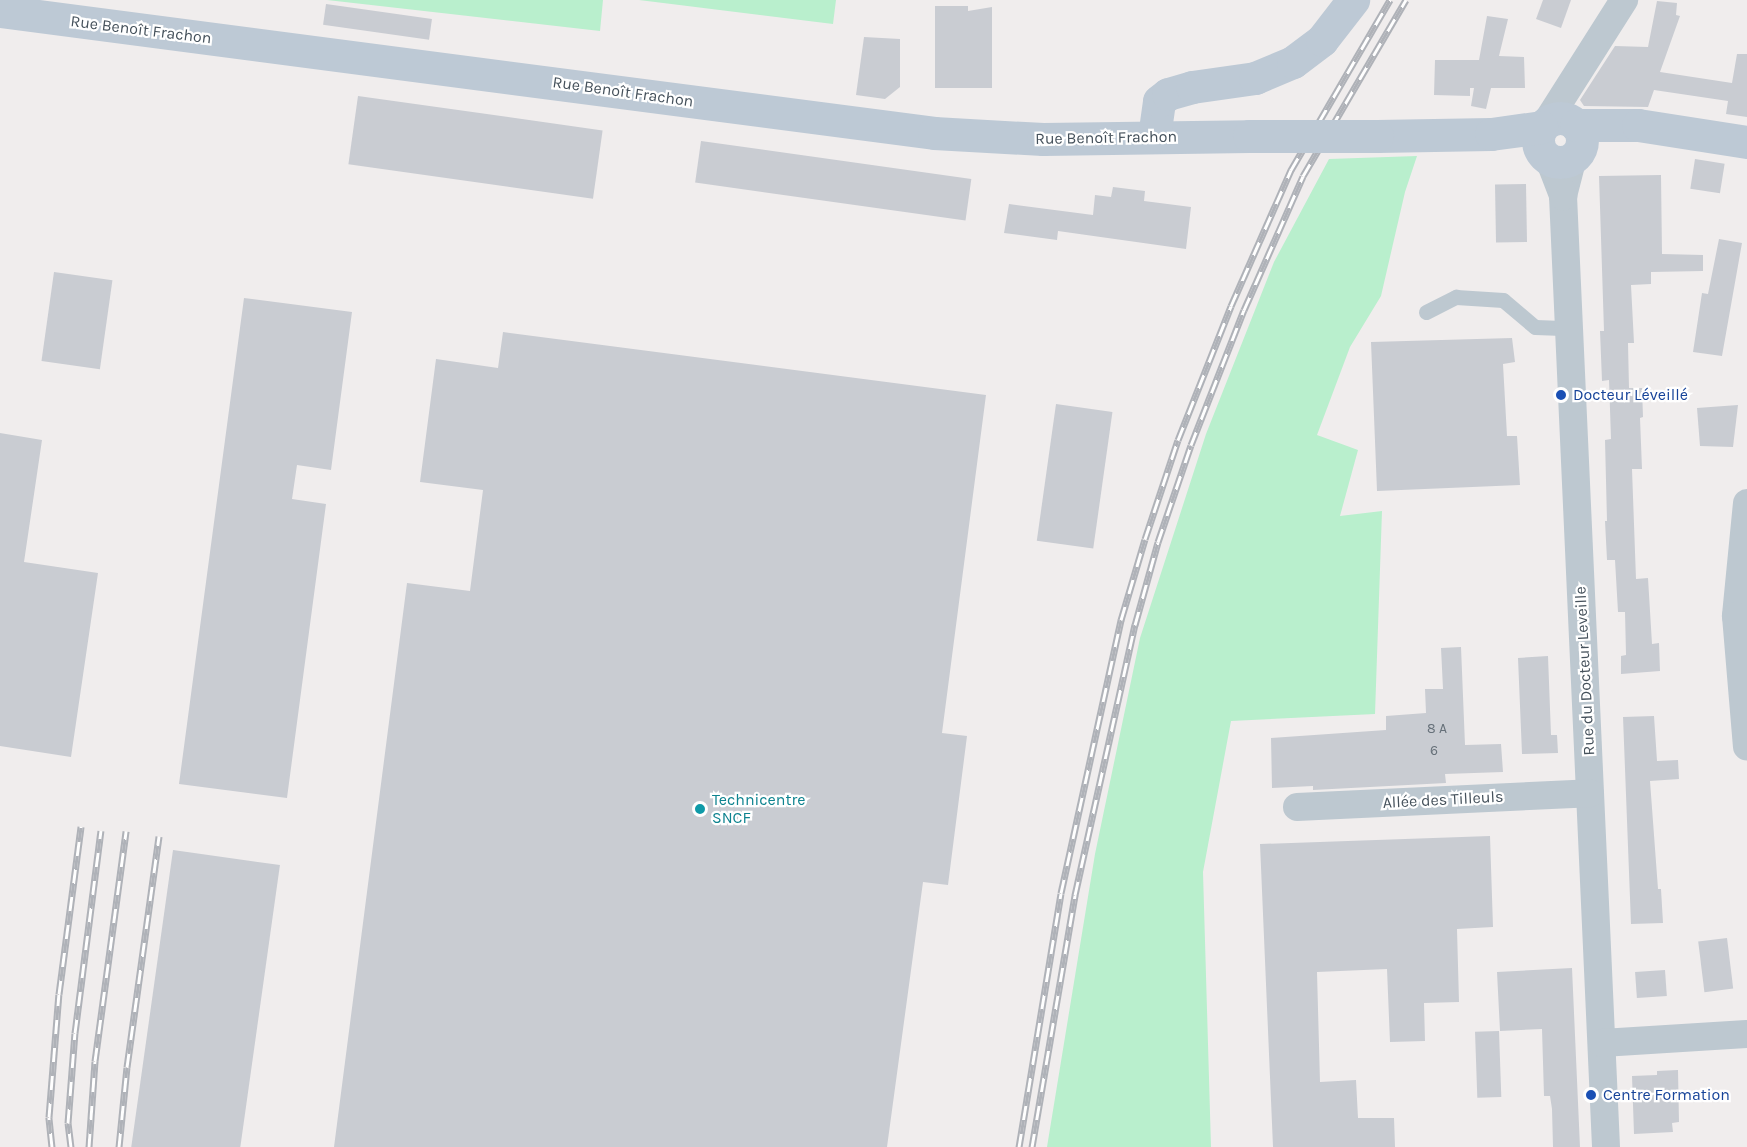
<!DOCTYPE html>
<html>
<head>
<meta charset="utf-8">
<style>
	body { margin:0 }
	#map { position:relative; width:1747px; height:1147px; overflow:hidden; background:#f0eded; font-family:Karla,sans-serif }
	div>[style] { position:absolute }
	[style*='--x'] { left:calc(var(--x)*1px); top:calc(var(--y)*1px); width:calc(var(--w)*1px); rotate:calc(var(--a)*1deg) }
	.green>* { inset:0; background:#b9efcd }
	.building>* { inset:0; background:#c9ccd2; transform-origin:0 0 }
	.lane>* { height:15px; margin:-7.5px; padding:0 7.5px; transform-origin:7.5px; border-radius:7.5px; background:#bdc8d0 }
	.street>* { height:28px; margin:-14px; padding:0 14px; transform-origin:14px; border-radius:14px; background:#bdc8d0 }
	.secondary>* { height:33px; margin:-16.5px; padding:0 16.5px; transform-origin:16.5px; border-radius:16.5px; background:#bdc9d5 }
	.secondary>.ring { margin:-16.5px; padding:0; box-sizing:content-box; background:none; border:33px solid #bdc9d5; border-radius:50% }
	.rail>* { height:7px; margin-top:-3.5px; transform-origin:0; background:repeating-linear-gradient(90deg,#fff 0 14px,#afb2b8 0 28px); box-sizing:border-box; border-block:2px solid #afb2b8 }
	.secondary-bridge>* { height:33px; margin:-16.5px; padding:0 16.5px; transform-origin:16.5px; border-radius:16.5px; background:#bdc9d5 }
	.dots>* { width:16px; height:16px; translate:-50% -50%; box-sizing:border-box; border:3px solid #fff; border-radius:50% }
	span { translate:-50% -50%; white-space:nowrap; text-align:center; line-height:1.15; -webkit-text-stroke:4.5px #fff; paint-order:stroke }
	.number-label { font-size:14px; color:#667079 }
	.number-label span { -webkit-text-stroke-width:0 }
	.street-label { font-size:16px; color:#45515b }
	.transit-label { font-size:16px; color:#164399 }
	.left { translate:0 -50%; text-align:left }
	.culture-label { font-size:16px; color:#0d838f }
</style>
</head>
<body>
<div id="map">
	<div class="green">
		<div style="clip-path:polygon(327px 0,603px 0,600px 31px)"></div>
		<div style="clip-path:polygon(639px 0,836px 0,833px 24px)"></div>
		<div style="clip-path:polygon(1417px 156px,1405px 192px,1381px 296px,1350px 347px,1317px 435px,1358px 450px,1340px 516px,1382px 511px,1375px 714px,1231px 721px,1203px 872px,1211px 1147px,1047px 1147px,1095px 854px,1140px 638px,1206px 434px,1274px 262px,1329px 159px)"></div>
	</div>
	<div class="building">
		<div style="clip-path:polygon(1543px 0,1571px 0,1561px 28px,1536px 19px)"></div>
		<div style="clip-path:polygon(1657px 1px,1677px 3px,1676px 15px,1680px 16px,1660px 72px,1732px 83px,1737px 54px,1747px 54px,1747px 117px,1726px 114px,1728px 101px,1654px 90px,1648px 107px,1584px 106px,1580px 100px,1615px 46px,1648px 47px)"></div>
		<div style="left:326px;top:4px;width:107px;height:21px;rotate:8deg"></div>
		<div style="clip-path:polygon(935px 6px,968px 6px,968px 11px,992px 7px,992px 88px,935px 88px)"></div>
		<div style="clip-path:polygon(1487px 16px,1508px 19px,1499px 56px,1524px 57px,1525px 88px,1491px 88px,1486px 109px,1471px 106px,1474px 88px,1470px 88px,1470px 96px,1434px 95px,1435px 60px,1479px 60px)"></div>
		<div style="clip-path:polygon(864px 37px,900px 39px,900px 87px,885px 99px,856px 95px)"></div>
		<div style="left:358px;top:96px;width:247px;height:69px;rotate:8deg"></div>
		<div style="left:701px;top:141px;width:273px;height:42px;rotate:8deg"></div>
		<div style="left:1695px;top:159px;width:30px;height:30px;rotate:9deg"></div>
		<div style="clip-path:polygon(1661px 175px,1662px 254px,1703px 255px,1703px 271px,1651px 272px,1651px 284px,1631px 285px,1634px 343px,1628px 343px,1629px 388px,1642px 388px,1643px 417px,1640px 418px,1642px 469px,1632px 469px,1636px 579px,1648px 578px,1652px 644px,1659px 643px,1660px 671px,1621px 674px,1621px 656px,1626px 655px,1625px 612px,1618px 612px,1615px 560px,1607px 560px,1605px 521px,1607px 521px,1605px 440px,1611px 439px,1609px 380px,1602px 381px,1600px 331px,1604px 331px,1599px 176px)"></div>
		<div style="left:1526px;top:184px;width:58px;height:31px;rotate:89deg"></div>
		<div style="clip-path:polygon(1113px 187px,1145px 191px,1144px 201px,1191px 207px,1186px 249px,1058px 231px,1057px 240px,1004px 233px,1009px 204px,1093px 215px,1095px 195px,1111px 197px)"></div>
		<div style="clip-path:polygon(1719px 239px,1742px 243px,1722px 356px,1693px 352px,1702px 293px,1708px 294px)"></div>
		<div style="left:54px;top:272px;width:59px;height:90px;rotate:8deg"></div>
		<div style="clip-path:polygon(244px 298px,352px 312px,331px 470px,297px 465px,292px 499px,326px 504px,287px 798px,179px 784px)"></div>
		<div style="clip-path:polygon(503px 332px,986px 395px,942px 733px,967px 736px,948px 885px,923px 882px,887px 1147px,334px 1147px,407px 583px,470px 591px,483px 490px,420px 482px,436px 359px,498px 368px)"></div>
		<div style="clip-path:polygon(1512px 338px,1515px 362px,1503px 364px,1507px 436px,1517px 436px,1520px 485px,1377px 491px,1371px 342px)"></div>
		<div style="left:1056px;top:404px;width:57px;height:138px;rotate:8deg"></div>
		<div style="clip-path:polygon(1738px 405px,1733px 447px,1700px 446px,1697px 408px)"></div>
		<div style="clip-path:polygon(0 433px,42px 440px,24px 562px,98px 573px,71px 757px,0 746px)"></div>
		<div style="clip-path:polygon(1461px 647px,1465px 745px,1501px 744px,1503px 772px,1445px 774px,1446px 783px,1313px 790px,1313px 786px,1272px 788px,1271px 738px,1386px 730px,1386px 716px,1426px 713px,1425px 689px,1443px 689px,1441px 648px)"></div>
		<div style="clip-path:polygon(1548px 656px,1551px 735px,1557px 735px,1558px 753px,1522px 754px,1518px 658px)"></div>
		<div style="clip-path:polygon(1654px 716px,1657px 761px,1678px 760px,1679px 779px,1650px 781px,1658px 889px,1661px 889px,1663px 923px,1631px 924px,1623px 717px)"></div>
		<div style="clip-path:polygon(1490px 836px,1493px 927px,1457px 929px,1459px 1002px,1424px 1003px,1425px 1041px,1390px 1042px,1387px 969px,1317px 972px,1320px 1082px,1356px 1080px,1358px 1118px,1394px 1118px,1395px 1147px,1273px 1147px,1260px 844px)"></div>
		<div style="left:173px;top:850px;width:108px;height:300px;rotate:8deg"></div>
		<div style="left:1727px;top:938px;width:51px;height:29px;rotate:83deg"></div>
		<div style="clip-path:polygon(1572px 968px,1580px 1147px,1553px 1147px,1552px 1109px,1550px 1096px,1544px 1096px,1542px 1029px,1500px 1031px,1497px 972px)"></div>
		<div style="left:1665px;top:970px;width:26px;height:30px;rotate:86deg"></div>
		<div style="left:1499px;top:1031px;width:66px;height:24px;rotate:88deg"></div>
		<div style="clip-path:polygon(1678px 1070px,1679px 1122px,1672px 1123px,1673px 1132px,1634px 1134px,1632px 1076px,1657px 1075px,1657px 1071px)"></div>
	</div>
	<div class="lane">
		<div style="--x:1426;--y:312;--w:34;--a:-27"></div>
		<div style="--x:1456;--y:297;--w:47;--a:3.7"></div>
		<div style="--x:1503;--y:300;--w:42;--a:40.2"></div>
		<div style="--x:1535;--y:327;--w:34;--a:2"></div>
	</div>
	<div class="street">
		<div style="--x:1546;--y:123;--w:146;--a:-57.6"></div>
		<div style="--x:1573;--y:157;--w:40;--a:104.4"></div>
		<div style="--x:1563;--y:196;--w:952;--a:87.41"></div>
		<div style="--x:1549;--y:159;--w:40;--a:69"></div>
		<div style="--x:1747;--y:503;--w:114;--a:95.6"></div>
		<div style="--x:1736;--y:616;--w:131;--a:85.2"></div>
		<div style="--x:1297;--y:807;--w:293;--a:-2.7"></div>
		<div style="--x:1602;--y:1043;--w:145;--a:-3.6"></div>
	</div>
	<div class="secondary">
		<div style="--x:0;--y:11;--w:942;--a:7.44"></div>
		<div style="--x:934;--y:133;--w:109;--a:3.2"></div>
		<div style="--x:1043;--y:139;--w:206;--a:-0.8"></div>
		<div class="ring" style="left:1538px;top:118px;width:11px;height:11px"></div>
		<div style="--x:1576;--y:125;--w:62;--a:0"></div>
		<div style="--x:1638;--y:125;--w:110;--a:8.9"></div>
		<div style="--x:1377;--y:136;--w:114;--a:-1"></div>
		<div style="--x:1491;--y:134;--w:51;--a:-7.8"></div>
		<div style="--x:1154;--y:137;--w:36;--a:-82"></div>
		<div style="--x:1159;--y:101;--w:11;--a:-38"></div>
		<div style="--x:1168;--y:94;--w:25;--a:-16"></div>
		<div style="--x:1192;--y:87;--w:64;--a:-8.1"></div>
		<div style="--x:1255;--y:78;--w:41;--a:-22.8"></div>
		<div style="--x:1293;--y:62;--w:36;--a:-37"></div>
		<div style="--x:1322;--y:40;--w:51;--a:-52.2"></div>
	</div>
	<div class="rail">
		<div style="--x:52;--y:1147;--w:30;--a:-96"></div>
		<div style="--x:49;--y:1117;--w:123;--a:-85.4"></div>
		<div style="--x:59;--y:994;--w:169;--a:-82.5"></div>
		<div style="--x:71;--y:1147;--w:24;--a:-97"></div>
		<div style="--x:68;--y:1123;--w:90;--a:-85.6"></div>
		<div style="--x:75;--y:1033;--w:204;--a:-82.7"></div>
		<div style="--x:89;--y:1147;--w:86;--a:-86"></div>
		<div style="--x:95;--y:1061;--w:232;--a:-82.3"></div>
		<div style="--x:119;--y:1147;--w:80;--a:-84.3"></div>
		<div style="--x:127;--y:1067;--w:233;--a:-82.1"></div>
		<div style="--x:1019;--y:1147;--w:257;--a:-80.6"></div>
		<div style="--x:1061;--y:893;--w:280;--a:-77.6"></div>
		<div style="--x:1121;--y:620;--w:84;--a:-73.5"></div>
		<div style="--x:1145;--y:539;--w:104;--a:-71.6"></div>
		<div style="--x:1178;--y:440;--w:144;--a:-68.4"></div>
		<div style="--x:1231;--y:306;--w:149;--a:-66.2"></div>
		<div style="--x:1291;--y:170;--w:197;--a:-59.8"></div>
		<div style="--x:1032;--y:1147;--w:256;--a:-80.3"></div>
		<div style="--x:1075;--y:895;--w:277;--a:-77.5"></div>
		<div style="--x:1135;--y:625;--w:86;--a:-74.5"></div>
		<div style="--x:1158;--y:542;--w:102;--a:-71.2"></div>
		<div style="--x:1191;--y:445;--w:145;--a:-68.6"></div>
		<div style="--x:1244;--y:310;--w:146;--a:-66.2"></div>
		<div style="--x:1303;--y:176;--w:204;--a:-59.7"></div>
	</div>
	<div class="secondary-bridge">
		<div style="--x:1249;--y:136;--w:128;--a:0"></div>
	</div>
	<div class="dots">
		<div style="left:1561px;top:395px;background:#1a4fb4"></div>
		<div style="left:700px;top:809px;background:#0f9aa8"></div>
		<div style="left:1591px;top:1095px;background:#1a4fb4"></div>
	</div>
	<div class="number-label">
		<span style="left:1437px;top:729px">8 A</span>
		<span style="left:1434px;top:751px">6</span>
	</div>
	<div class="street-label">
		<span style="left:141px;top:30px;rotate:7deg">Rue Benoît Frachon</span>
		<span style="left:623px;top:92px;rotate:8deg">Rue Benoît Frachon</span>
		<span style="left:1106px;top:138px;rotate:-1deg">Rue Benoît Frachon</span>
		<span style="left:1585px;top:671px;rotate:-93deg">Rue du Docteur Leveille</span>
		<span style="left:1443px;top:800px;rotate:-3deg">Allée des Tilleuls</span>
	</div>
	<div class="transit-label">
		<span class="left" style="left:1573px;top:395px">Docteur Léveillé</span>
		<span class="left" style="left:1603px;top:1095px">Centre Formation</span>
	</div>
	<div class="culture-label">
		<span class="left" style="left:712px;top:809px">Technicentre<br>SNCF</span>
	</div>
</div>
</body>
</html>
